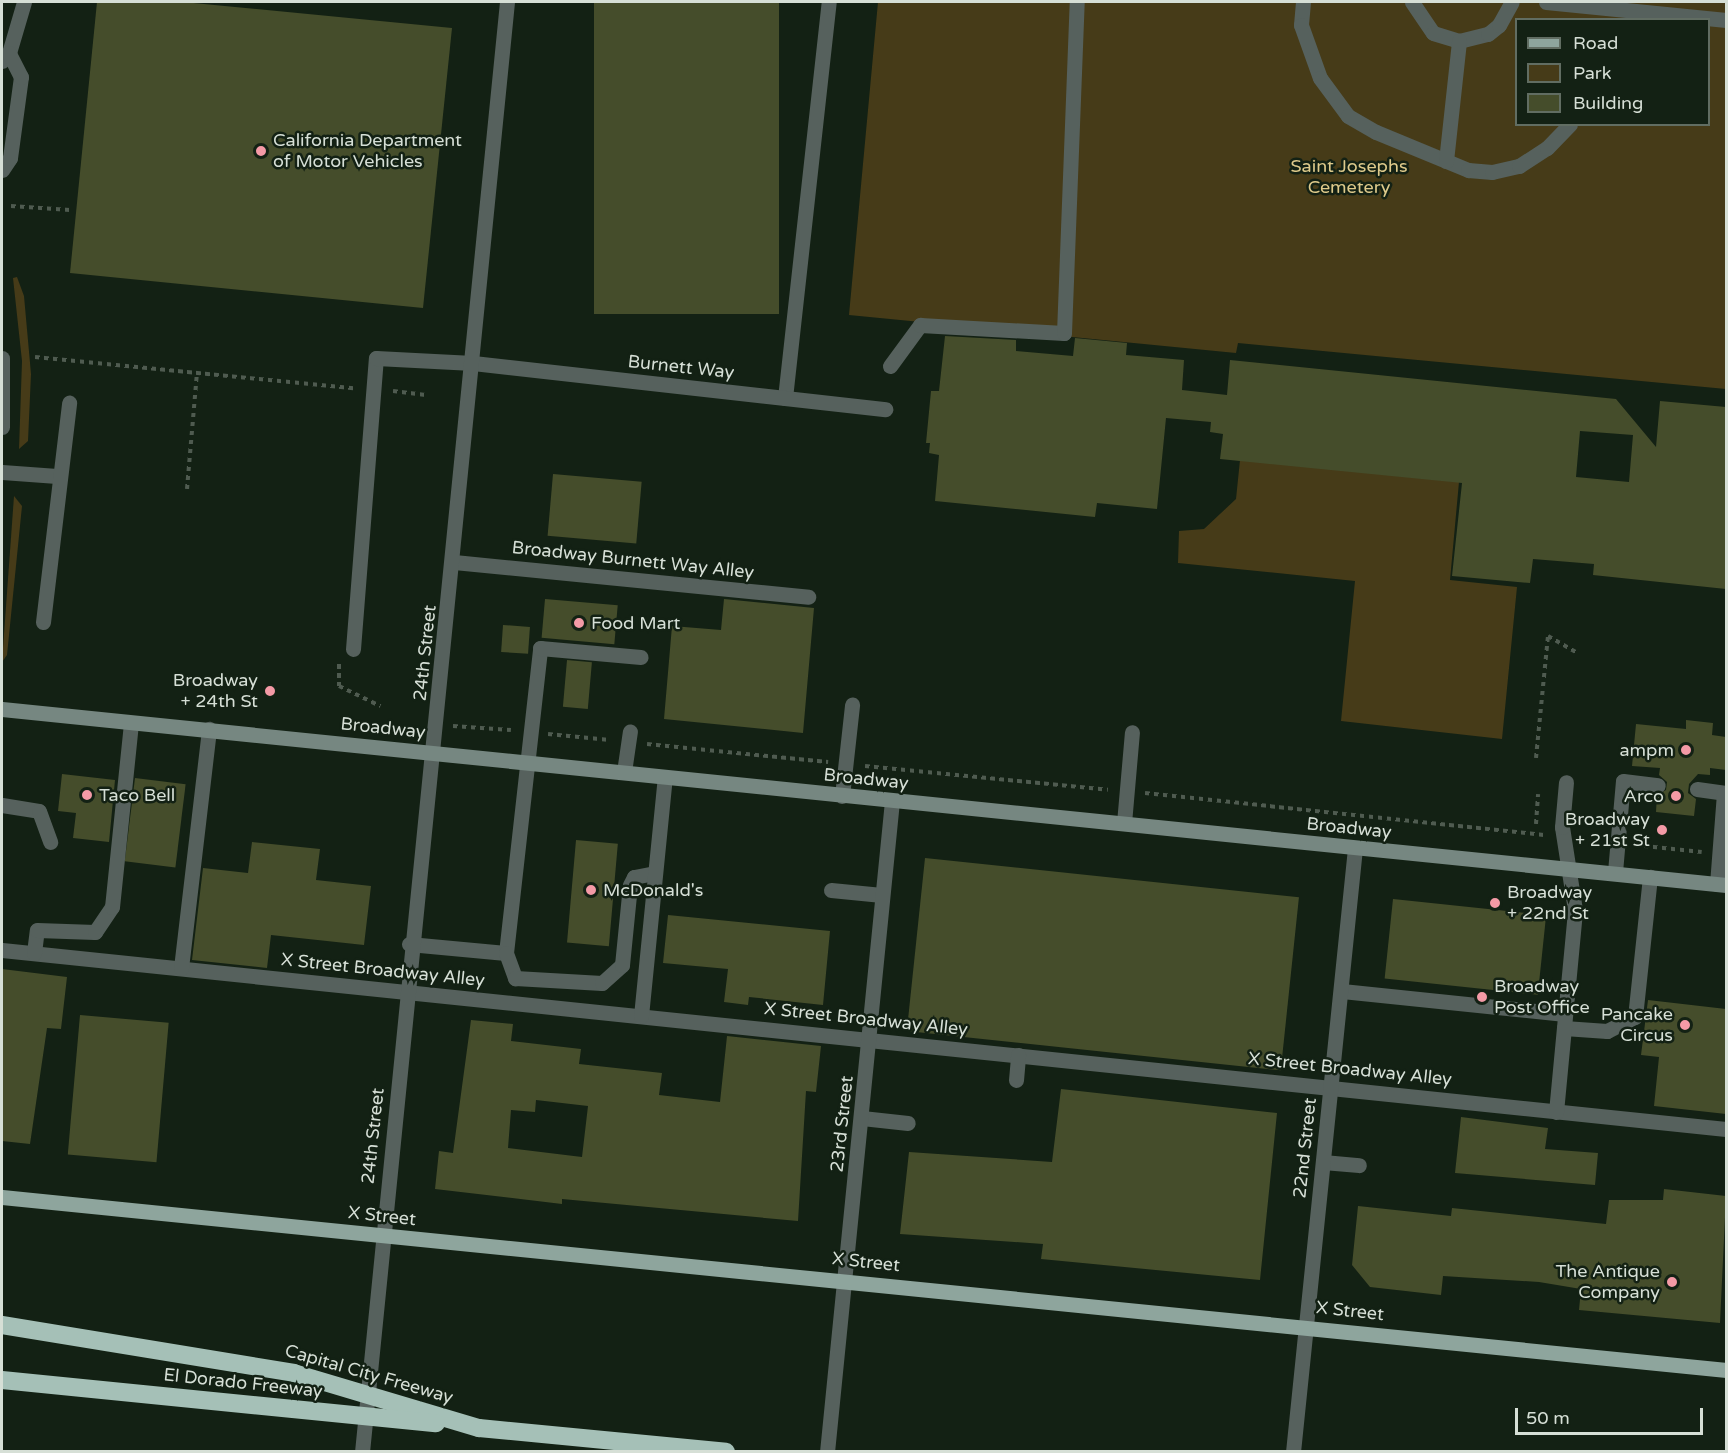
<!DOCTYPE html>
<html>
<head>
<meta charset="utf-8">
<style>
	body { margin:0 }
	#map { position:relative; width:1728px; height:1453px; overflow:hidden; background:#132114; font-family:"Varela Round",sans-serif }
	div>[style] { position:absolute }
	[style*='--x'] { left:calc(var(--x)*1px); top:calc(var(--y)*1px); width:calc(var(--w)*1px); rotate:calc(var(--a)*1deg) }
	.green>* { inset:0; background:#463b18 }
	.building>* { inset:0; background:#454d2b; transform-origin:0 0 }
	.path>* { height:4px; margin-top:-2px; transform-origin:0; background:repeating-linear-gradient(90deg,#4f5b50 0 4.5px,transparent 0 9px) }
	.service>* { height:15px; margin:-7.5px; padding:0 7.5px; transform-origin:7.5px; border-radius:7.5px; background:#56615d }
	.minor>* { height:15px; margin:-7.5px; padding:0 7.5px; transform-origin:7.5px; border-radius:7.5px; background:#56615d }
	.secondary>* { height:15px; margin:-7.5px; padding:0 7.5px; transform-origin:7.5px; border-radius:7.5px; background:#768781 }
	.primary>* { height:15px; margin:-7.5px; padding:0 7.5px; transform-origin:7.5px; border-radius:7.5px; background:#8ea59d }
	.motorway>* { height:18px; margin:-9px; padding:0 9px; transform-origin:9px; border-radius:9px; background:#a5c0b7 }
	.dots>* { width:16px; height:16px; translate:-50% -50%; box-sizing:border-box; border:3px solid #132114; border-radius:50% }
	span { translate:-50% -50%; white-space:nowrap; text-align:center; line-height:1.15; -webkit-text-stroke:5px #132114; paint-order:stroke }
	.poi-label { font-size:18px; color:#d6dfd6 }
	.left { translate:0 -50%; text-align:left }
	.right { translate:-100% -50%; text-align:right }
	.park-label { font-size:18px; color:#deca8b }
	.street-label { font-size:18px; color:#d6dfd6 }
	.frame { position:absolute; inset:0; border:3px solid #d6dfd6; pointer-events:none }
	.legend { position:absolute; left:1515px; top:18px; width:195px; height:108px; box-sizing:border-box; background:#132114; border:2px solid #616d62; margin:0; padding:8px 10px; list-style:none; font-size:18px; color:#d6dfd6 }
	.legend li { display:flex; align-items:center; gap:12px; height:30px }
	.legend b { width:30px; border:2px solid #616d62 }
	.scale { position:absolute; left:1515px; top:1408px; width:188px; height:27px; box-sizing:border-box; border:3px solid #d6dfd6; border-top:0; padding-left:8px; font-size:18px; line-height:21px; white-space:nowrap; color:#d6dfd6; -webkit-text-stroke:4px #132114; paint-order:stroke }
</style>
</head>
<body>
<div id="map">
	<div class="green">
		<div style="clip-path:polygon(evenodd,878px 2px,1726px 2px,1726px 389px,1238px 343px,1236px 353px,849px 315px,878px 2px,1516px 20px,1708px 20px,1708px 124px,1516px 124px,1516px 20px)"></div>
		<div style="clip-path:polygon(17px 277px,24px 296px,31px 374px,28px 441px,19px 449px,22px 361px,13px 278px)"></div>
		<div style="clip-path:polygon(1240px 460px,1459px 482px,1450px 580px,1517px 587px,1502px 739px,1341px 721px,1355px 581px,1178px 563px,1179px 531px,1204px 529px,1236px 499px)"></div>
		<div style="clip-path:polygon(14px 496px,22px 506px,7px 655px,2px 662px)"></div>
	</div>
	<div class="building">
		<div style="clip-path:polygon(97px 2px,183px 2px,452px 28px,423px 308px,70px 273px)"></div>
		<div style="left:594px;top:2px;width:185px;height:312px"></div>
		<div style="clip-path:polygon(evenodd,945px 336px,1016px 340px,1016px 351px,1073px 356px,1075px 338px,1127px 343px,1126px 355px,1184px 360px,1182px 390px,1227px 395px,1230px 360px,1616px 399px,1656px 447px,1660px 401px,1726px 407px,1726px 589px,1593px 575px,1594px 564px,1533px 559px,1530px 583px,1452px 576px,1462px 483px,1220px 459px,1223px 434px,1210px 432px,1211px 422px,1166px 418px,1157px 509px,1097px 503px,1095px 517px,935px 501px,939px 455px,929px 453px,930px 443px,926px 443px,931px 391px,939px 391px,945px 336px,1580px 431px,1633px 435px,1629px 482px,1576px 477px,1580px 431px)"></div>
		<div style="left:553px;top:474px;width:89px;height:62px;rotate:5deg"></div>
		<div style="left:545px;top:599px;width:73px;height:39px;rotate:5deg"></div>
		<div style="clip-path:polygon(724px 599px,814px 608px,803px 733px,664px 719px,672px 626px,721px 630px)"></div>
		<div style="left:503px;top:625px;width:27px;height:27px;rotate:4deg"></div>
		<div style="left:567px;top:660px;width:25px;height:47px;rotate:5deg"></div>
		<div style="clip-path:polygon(1686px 720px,1713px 723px,1712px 735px,1726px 737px,1726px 770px,1710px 768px,1710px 775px,1698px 774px,1689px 784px,1688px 793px,1696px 799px,1694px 816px,1656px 812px,1657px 795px,1666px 790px,1667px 782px,1659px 775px,1660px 768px,1632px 766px,1636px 724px,1686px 729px)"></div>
		<div style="clip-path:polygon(62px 774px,115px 780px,109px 842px,73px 838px,76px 813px,58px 811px)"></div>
		<div style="left:135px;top:778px;width:51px;height:84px;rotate:7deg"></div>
		<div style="left:576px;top:840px;width:42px;height:103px;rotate:5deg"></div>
		<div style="clip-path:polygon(252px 842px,320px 849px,316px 880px,371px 886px,364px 945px,271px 935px,267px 968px,192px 960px,203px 868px,248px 873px)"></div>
		<div style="left:925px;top:858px;width:376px;height:174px;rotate:6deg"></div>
		<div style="left:1393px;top:899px;width:154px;height:80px;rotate:6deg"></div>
		<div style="clip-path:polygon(668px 915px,830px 931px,823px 1005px,749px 997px,748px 1005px,724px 1002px,728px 969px,663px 963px)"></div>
		<div style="clip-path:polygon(2px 969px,67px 977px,61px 1029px,47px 1028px,30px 1144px,2px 1141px)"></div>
		<div style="clip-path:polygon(1648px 1000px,1726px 1009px,1726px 1114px,1654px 1106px,1659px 1057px,1641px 1055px)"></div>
		<div style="left:80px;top:1015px;width:89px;height:140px;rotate:5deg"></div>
		<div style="clip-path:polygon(evenodd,471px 1020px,513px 1024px,511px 1041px,581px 1049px,579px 1064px,662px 1073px,659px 1095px,720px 1102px,727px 1036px,821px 1046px,816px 1092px,806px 1091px,798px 1221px,562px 1199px,562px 1204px,435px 1189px,439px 1151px,453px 1153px,471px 1020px,536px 1100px,588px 1106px,582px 1157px,508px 1148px,511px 1110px,535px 1112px,536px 1100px)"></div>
		<div style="clip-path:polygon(1061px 1089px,1277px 1113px,1260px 1280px,1041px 1259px,1043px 1244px,900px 1234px,909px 1152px,1052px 1162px)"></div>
		<div style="clip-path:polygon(1461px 1117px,1548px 1128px,1545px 1149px,1598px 1153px,1595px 1185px,1455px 1173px)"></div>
		<div style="clip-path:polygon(1664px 1189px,1726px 1196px,1720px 1323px,1579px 1310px,1581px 1289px,1539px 1282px,1443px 1276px,1441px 1295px,1370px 1287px,1352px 1265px,1358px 1206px,1451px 1216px,1452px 1208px,1606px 1224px,1609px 1200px,1663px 1200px)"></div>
	</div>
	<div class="path">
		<div style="--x:11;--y:206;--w:59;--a:3.9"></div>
		<div style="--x:35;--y:357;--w:320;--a:5.6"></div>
		<div style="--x:393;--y:391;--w:35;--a:7"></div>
		<div style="--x:187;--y:489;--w:116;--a:-85.1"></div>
		<div style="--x:339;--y:664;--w:22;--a:90"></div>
		<div style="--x:339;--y:686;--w:46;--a:26"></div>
		<div style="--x:453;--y:726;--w:58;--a:3.9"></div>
		<div style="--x:548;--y:734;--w:62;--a:5.5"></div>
		<div style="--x:647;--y:744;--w:182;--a:5.7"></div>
		<div style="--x:1536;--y:758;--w:123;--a:-84.4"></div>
		<div style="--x:1548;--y:636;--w:34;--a:30"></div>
		<div style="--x:865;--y:766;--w:244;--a:5.6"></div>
		<div style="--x:1145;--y:793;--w:401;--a:6"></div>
		<div style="--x:1536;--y:824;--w:30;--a:-86"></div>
		<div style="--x:1635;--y:845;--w:67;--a:6"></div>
	</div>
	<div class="service">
		<div style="--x:1303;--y:2;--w:23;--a:95"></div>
		<div style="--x:1301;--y:25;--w:56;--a:70.3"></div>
		<div style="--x:1320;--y:78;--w:47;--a:53.6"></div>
		<div style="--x:1348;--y:116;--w:32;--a:30"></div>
		<div style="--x:1376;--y:132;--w:100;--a:22.4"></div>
		<div style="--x:1468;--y:170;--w:24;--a:5"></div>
		<div style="--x:1492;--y:172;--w:28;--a:-13"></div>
		<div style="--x:1519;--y:166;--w:33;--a:-33"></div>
		<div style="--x:1547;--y:148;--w:33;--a:-46"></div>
		<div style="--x:1412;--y:2;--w:37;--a:56"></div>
		<div style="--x:1433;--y:33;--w:27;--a:17"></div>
		<div style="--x:1459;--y:41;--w:30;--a:-14"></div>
		<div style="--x:1488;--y:34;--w:14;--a:-39"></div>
		<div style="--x:1499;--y:25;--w:26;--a:-61"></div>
		<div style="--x:1546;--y:2;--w:181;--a:5.7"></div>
		<div style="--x:1446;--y:161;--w:121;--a:-83.8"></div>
		<div style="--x:890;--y:366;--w:51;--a:-53.8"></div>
		<div style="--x:920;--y:325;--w:144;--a:3.2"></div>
		<div style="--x:1064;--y:333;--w:331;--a:-87.8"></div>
		<div style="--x:785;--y:398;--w:398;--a:-83.7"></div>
		<div style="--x:2;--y:472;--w:55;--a:4.2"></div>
		<div style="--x:454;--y:562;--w:356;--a:5.6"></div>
		<div style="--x:43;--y:622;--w:221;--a:-83.2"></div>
		<div style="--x:353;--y:649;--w:292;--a:-85.5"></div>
		<div style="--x:376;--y:358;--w:97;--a:3"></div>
		<div style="--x:624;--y:772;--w:41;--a:-81.7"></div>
		<div style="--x:1697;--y:789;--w:29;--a:8"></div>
		<div style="--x:842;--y:796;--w:92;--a:-83.7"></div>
		<div style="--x:2;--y:805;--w:37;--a:9"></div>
		<div style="--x:39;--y:811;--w:33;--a:70"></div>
		<div style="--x:1124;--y:823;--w:91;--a:-85"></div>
		<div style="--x:1615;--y:872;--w:91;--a:-85"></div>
		<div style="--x:1623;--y:781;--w:35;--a:7"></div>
		<div style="--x:1717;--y:884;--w:91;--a:-85.6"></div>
		<div style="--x:831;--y:890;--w:51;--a:5.6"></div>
		<div style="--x:409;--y:944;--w:97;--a:5.3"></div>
		<div style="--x:506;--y:953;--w:307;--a:-83.6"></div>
		<div style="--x:540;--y:648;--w:101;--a:5.1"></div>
		<div style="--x:2;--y:950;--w:1733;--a:5.93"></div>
		<div style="--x:34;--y:953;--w:23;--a:-83"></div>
		<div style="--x:37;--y:930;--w:58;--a:2"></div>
		<div style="--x:95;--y:932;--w:30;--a:-56"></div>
		<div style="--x:112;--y:907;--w:185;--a:-84.1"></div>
		<div style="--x:506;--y:953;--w:27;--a:70"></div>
		<div style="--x:515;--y:978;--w:87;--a:3.3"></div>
		<div style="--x:602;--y:983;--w:27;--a:-42"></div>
		<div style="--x:622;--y:965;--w:80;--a:-84.3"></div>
		<div style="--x:630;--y:885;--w:9;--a:-63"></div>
		<div style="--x:634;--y:877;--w:21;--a:-11"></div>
		<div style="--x:181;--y:968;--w:241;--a:-83.3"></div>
		<div style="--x:1342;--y:991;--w:224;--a:5.9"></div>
		<div style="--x:641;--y:1016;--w:240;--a:-84.3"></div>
		<div style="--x:1564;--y:1028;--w:43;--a:4"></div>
		<div style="--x:1607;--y:1031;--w:31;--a:-27"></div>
		<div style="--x:1635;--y:1017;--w:141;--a:-83.9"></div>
		<div style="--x:1016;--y:1080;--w:25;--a:-85"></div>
		<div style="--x:1556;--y:1112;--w:203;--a:-84.6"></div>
		<div style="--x:1575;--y:910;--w:84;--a:-98.9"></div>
		<div style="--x:1562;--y:827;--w:45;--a:-84.9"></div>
		<div style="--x:862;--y:1118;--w:46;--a:6.2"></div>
		<div style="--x:1323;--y:1162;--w:36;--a:5"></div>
	</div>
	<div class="minor">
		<div style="--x:2;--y:61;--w:11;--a:-49"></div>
		<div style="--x:9;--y:53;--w:53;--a:-73.6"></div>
		<div style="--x:2;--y:170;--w:14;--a:-56"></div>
		<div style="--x:10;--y:158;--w:82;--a:-82.3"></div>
		<div style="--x:21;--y:77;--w:27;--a:-117"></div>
		<div style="--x:2;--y:358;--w:69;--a:90"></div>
		<div style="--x:473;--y:363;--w:415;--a:6.4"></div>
		<div style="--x:362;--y:1452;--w:1457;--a:-84.29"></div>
		<div style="--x:827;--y:1452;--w:654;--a:-84.3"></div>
		<div style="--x:1293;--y:1452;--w:607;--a:-84.14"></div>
	</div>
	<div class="secondary">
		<div style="--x:2;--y:709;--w:1733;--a:5.83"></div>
	</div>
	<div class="primary">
		<div style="--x:2;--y:1197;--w:1733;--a:5.73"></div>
	</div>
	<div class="motorway">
		<div style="--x:2;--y:1325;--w:296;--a:9.3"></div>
		<div style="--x:294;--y:1373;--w:193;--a:16.6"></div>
		<div style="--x:479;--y:1428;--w:248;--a:5.5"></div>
		<div style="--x:2;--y:1380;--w:436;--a:5.7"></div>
	</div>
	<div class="dots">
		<div style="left:261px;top:151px;background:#f49aa6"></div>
		<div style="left:579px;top:623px;background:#f49aa6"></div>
		<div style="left:270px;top:691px;background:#f49aa6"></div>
		<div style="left:1686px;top:750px;background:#f49aa6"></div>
		<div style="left:87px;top:795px;background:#f49aa6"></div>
		<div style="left:1676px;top:796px;background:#f49aa6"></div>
		<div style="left:1662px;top:830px;background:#f49aa6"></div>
		<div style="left:591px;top:890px;background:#f49aa6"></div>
		<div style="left:1495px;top:903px;background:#f49aa6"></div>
		<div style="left:1482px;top:997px;background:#f49aa6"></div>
		<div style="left:1685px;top:1025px;background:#f49aa6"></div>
		<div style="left:1672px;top:1282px;background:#f49aa6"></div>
	</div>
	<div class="poi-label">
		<span class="left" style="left:273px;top:151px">California Department<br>of Motor Vehicles</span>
		<span class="left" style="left:591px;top:623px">Food Mart</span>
		<span class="right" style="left:258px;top:691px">Broadway<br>+ 24th St</span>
		<span class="right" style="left:1674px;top:750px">ampm</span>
		<span class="left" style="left:99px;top:795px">Taco Bell</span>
		<span class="right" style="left:1664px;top:796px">Arco</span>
		<span class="right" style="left:1650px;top:830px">Broadway<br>+ 21st St</span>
		<span class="left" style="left:603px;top:890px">McDonald's</span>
		<span class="left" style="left:1507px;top:903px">Broadway<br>+ 22nd St</span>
		<span class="left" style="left:1494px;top:997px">Broadway<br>Post Office</span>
		<span class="right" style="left:1673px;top:1025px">Pancake<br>Circus</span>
		<span class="right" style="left:1660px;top:1282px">The Antique<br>Company</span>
	</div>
	<div class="park-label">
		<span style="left:1349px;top:177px">Saint Josephs<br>Cemetery</span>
	</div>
	<div class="street-label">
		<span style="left:681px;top:367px;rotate:6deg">Burnett Way</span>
		<span style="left:633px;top:560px;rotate:6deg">Broadway Burnett Way Alley</span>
		<span style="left:425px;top:653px;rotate:-84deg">24th Street</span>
		<span style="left:383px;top:728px;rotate:6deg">Broadway</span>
		<span style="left:866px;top:779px;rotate:6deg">Broadway</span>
		<span style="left:1349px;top:828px;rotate:6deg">Broadway</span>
		<span style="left:383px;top:970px;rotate:6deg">X Street Broadway Alley</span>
		<span style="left:866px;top:1019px;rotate:6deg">X Street Broadway Alley</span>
		<span style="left:1350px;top:1069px;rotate:6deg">X Street Broadway Alley</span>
		<span style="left:842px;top:1124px;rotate:-84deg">23rd Street</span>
		<span style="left:373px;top:1136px;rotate:-84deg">24th Street</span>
		<span style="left:1305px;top:1148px;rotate:-84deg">22nd Street</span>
		<span style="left:382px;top:1216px;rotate:6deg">X Street</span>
		<span style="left:866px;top:1262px;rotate:6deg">X Street</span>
		<span style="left:1350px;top:1311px;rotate:6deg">X Street</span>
		<span style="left:369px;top:1374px;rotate:16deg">Capital City Freeway</span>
		<span style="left:243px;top:1383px;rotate:6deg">El Dorado Freeway</span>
	</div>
	<div class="frame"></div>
	<ul class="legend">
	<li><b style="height:8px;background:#8ea59d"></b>Road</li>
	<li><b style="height:16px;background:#463b18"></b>Park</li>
	<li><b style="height:16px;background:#454d2b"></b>Building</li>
	</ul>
	<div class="scale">50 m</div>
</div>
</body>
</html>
